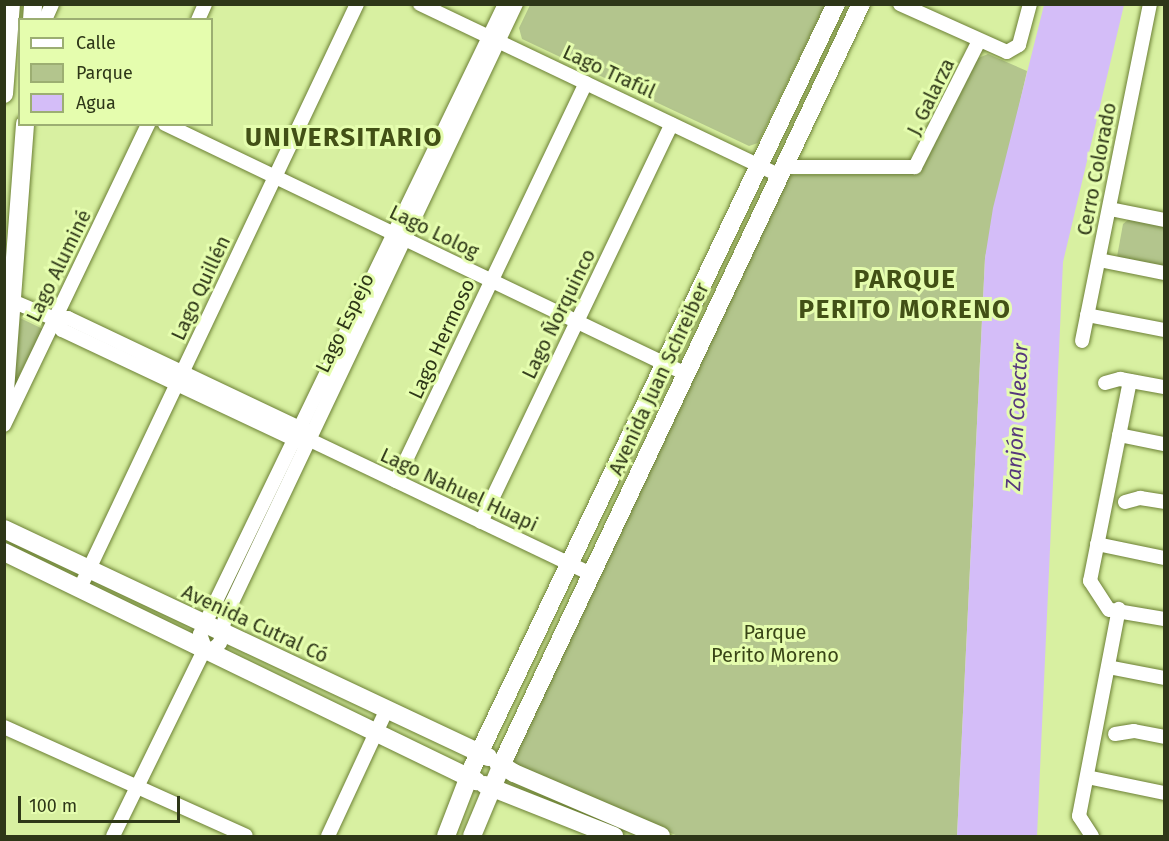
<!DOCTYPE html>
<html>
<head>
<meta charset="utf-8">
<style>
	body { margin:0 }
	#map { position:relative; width:1169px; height:841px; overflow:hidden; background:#d8f0a1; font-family:"Fira Sans",sans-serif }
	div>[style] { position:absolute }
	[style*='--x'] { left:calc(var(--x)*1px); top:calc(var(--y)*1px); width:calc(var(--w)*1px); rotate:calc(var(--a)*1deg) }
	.green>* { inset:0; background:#b3c58d }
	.water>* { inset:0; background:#d4bdf8 }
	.roads { filter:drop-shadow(0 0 2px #6c8035) drop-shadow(0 0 2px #6c8035) }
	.street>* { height:14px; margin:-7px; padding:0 7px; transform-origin:7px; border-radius:7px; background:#fff }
	.secondary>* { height:18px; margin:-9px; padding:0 9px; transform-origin:9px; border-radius:9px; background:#fff }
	span { translate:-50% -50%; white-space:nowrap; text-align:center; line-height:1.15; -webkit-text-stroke:6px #e5fdae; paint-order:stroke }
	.street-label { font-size:20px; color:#2e3718 }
	.park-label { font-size:20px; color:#394517 }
	.water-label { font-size:21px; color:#56377d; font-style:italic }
	.district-label { font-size:26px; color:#425016; font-weight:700; letter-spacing:1.5px }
	.frame { position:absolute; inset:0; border:6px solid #2e3718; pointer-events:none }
	.legend { position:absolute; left:18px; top:18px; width:195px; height:108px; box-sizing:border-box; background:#e5fdae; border:2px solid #9cae72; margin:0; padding:8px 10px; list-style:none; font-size:18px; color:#2e3718 }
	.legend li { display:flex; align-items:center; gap:12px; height:30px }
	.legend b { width:30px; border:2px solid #9cae72 }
	.scale { position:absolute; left:18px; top:796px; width:162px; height:27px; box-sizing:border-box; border:3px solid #2e3718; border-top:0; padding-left:8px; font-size:18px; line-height:21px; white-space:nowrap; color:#2e3718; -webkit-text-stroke:4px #e5fdae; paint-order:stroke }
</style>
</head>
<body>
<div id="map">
	<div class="green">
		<div style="clip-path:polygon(530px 5px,530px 4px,825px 5px,758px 143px,749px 146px,522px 39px,519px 28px)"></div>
		<div style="clip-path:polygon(988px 54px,1027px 71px,985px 258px,957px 836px,678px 836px,515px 769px,511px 757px,789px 175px,905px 174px,920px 170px,976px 59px)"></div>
		<div style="clip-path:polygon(1129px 219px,1164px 225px,1164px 268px,1117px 257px,1123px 224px)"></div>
		<div style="clip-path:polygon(20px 318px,43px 329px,13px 387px)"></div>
	</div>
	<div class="water">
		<div style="clip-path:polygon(1044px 5px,1124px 5px,1063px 262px,1037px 836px,957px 836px,985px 258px,993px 208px)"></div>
	</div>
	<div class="roads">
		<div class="street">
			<div style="--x:420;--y:4;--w:399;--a:25.5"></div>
			<div style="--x:505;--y:4;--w:700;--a:115.83"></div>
			<div style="--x:200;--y:634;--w:15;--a:70"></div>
			<div style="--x:205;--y:648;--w:8;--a:7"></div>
			<div style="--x:213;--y:649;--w:9;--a:-41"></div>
			<div style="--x:220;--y:643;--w:26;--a:-79"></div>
			<div style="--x:225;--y:617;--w:679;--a:-64.61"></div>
			<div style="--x:900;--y:4;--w:117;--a:24.2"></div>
			<div style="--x:1007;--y:52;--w:14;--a:-30"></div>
			<div style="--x:1019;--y:45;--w:42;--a:-75"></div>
			<div style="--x:45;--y:20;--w:17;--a:-66"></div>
			<div style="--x:198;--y:20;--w:17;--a:-66"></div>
			<div style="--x:165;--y:124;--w:578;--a:25.63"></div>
			<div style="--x:784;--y:167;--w:131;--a:0"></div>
			<div style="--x:915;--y:167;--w:141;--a:-63.1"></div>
			<div style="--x:1110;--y:209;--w:55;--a:11.5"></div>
			<div style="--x:1099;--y:260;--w:66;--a:11.3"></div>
			<div style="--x:5;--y:298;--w:54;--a:22.8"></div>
			<div style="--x:55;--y:319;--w:13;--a:58"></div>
			<div style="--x:62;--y:330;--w:268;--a:25.2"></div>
			<div style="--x:1087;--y:315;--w:78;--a:11"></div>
			<div style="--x:55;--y:319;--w:13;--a:-4"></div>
			<div style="--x:68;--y:318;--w:259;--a:25.4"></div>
			<div style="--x:302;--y:429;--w:9;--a:32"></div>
			<div style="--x:310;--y:434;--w:6;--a:90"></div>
			<div style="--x:310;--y:440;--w:311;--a:25.5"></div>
			<div style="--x:1082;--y:341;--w:344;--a:-78.6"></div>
			<div style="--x:1105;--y:383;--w:16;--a:-15"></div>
			<div style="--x:1120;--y:379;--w:45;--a:10.3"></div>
			<div style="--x:4;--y:425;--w:334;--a:-64.4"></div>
			<div style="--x:1119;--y:435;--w:46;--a:11.3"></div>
			<div style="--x:396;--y:481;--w:441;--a:-64.5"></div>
			<div style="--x:1125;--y:502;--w:16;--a:-15"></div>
			<div style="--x:1140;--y:498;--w:24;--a:9"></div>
			<div style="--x:481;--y:522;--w:441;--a:-64.4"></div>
			<div style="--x:1097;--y:544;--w:68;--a:11.8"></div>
			<div style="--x:80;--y:588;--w:646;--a:-64.62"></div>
			<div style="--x:1109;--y:610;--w:35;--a:-123"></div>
			<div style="--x:1090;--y:581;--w:204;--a:-78.7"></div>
			<div style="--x:1111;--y:610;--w:54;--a:9.6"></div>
			<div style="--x:1108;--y:667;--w:57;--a:11.1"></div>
			<div style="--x:4;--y:727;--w:265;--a:24.2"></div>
			<div style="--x:1115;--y:734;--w:19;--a:-9"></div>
			<div style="--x:1134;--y:731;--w:31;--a:11"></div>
			<div style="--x:1087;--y:777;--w:79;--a:11.7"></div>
			<div style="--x:113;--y:836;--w:209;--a:-63.9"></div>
			<div style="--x:328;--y:836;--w:138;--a:-65.1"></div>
			<div style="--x:1092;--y:836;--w:24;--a:-123"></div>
			<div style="--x:1079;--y:816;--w:211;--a:-79.1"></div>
		</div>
		<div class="secondary">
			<div style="--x:32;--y:20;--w:16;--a:-86"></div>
			<div style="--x:4;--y:94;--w:90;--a:-85.6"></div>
			<div style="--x:4;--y:404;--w:281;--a:-85.7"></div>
			<div style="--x:4;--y:529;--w:535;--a:25.22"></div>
			<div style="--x:4;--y:552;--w:525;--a:25.88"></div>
			<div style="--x:498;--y:763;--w:19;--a:32"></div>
			<div style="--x:514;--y:773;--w:160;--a:23.2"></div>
			<div style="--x:485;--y:785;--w:139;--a:21.6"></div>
			<div style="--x:446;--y:836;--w:75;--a:-68.9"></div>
			<div style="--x:473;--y:766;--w:844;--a:-64.53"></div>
			<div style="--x:472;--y:836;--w:86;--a:-67.3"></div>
			<div style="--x:505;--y:757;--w:833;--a:-64.7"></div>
		</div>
	</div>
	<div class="street-label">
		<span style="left:609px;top:72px;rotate:25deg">Lago Trafúl</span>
		<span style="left:931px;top:97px;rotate:-64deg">J. Galarza</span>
		<span style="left:1097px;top:169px;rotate:-79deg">Cerro Colorado</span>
		<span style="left:434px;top:232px;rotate:26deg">Lago Lolog</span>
		<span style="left:59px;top:266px;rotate:-64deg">Lago Aluminé</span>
		<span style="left:201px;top:288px;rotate:-65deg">Lago Quillén</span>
		<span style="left:559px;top:314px;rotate:-64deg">Lago Ñorquinco</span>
		<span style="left:345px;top:323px;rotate:-64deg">Lago Espejo</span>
		<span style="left:442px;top:339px;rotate:-65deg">Lago Hermoso</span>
		<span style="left:659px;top:379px;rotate:-65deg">Avenida Juan Schreiber</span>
		<span style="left:459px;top:490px;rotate:25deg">Lago Nahuel Huapi</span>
		<span style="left:255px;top:624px;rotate:25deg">Avenida Cutral Có</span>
	</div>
	<div class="park-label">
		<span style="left:775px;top:644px">Parque<br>Perito Moreno</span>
	</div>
	<div class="water-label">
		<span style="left:1017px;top:417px;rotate:-87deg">Zanjón Colector</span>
	</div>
	<div class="district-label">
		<span style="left:344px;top:138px">UNIVERSITARIO</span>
		<span style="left:905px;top:295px">PARQUE<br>PERITO MORENO</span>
	</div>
	<div class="frame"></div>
	<ul class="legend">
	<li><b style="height:8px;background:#fff"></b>Calle</li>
	<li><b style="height:16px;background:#b3c58d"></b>Parque</li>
	<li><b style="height:16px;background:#d4bdf8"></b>Agua</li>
	</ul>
	<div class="scale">100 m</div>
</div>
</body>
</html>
